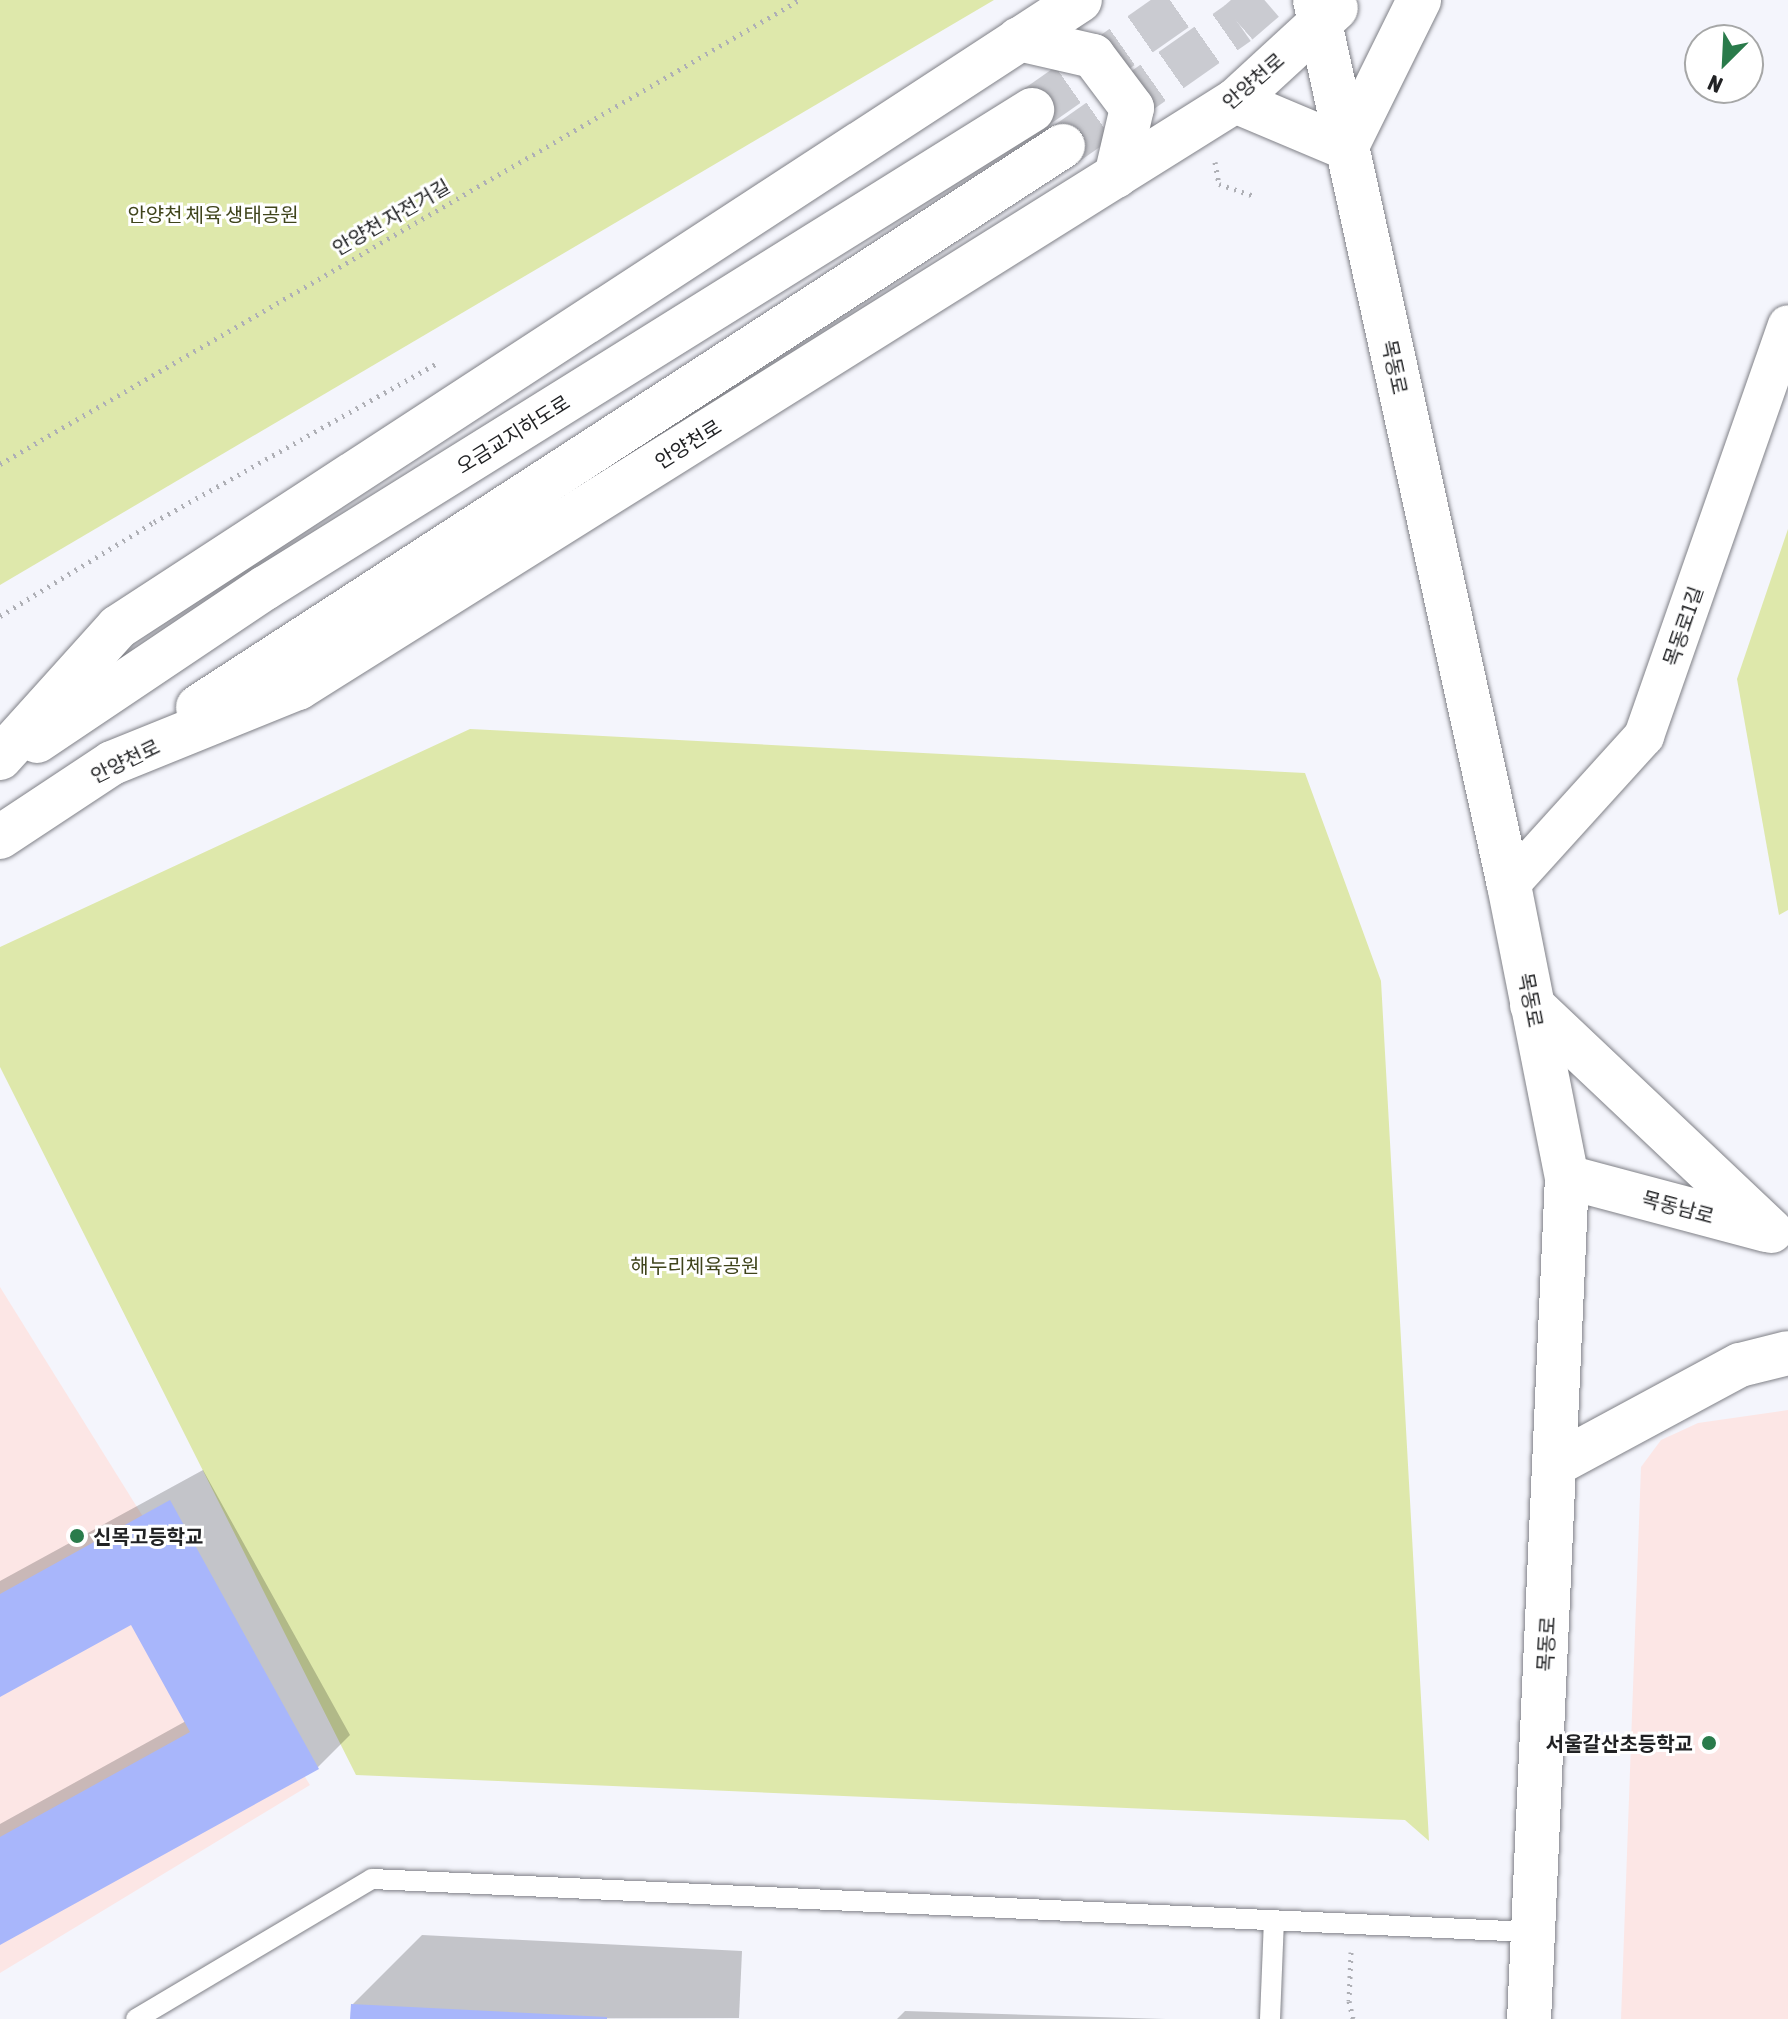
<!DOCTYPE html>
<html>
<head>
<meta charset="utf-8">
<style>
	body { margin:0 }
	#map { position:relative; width:1788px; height:2019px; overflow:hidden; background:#f4f5fc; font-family:"Asap Condensed","Noto Sans KR",sans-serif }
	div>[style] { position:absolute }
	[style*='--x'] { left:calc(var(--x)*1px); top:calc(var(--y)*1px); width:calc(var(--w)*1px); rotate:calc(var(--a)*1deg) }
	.education>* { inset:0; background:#fce6e5 }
	.green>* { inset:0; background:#dee8ab }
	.shadow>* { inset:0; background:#0003 }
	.building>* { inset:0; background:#a8b6fb }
	.secondary-tunnel>* { height:44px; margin-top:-22px; transform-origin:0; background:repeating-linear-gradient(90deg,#cacbd1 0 44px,transparent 0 66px) }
	.path>* { height:5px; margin-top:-2.5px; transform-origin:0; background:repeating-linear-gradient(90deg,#aeafb5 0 2px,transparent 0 8px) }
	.roads { filter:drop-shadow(0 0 2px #808187) drop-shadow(0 0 2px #808187) }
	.lane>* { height:20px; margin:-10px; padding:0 10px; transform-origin:10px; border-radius:10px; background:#fff }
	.street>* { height:40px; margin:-20px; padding:0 20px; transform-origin:20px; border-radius:20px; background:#fff }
	.secondary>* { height:44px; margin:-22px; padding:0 22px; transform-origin:22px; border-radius:22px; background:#fff }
	.dots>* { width:22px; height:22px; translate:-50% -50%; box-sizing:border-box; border:4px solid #fff; border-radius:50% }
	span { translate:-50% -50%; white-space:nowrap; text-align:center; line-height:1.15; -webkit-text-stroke:6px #fff; paint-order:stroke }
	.street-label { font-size:20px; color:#212224 }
	.park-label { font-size:20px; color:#3f441b }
	.poi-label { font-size:20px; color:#212224; font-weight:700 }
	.left { translate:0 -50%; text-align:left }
	.right { translate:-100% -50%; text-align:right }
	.north { position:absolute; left:1684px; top:24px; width:80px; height:80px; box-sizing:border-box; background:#fff; border:2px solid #a6a7a7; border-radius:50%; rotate:204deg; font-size:22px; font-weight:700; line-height:32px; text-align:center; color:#212224 }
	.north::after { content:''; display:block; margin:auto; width:28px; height:36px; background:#2a7b4b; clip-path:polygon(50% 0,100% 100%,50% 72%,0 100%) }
</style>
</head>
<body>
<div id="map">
	<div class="education">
		<div style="clip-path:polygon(0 1287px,310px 1785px,0 1973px)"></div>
		<div style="clip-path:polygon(1788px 1410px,1788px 2019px,1621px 2019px,1641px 1467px,1661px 1440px,1698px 1423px)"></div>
	</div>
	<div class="green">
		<div style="clip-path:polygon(0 0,994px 0,0 585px)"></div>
		<div style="clip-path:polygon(1788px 529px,1788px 910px,1779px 915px,1737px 679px)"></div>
		<div style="clip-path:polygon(470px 729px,1305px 773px,1381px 981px,1429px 1841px,1405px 1820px,356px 1775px,0 1067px,0 947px)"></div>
	</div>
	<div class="shadow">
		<div style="clip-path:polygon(203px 1470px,350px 1735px,318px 1767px,0 1943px,0 1824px,186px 1721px,131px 1623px,0 1695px,0 1581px)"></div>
		<div style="clip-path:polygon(422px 1935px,742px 1951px,739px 2018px,352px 2019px,353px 2004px)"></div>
		<div style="clip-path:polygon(905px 2011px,1166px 2019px,897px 2019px)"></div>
	</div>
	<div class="building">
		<div style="clip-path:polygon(170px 1500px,319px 1769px,0 1945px,0 1837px,190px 1732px,131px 1625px,0 1697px,0 1594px)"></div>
		<div style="clip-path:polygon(351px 2004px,607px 2017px,607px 2019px,350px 2019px)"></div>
	</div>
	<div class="secondary-tunnel">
		<div style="--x:1032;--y:110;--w:192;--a:-35"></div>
		<div style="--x:1063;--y:146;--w:214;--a:-35.1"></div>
		<div style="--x:1238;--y:23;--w:35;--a:-41"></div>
	</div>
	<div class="path">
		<div style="--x:1215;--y:162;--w:22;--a:80"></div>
		<div style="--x:1219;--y:184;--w:39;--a:19"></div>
		<div style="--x:0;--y:464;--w:924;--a:-30.14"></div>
		<div style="--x:0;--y:616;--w:180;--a:-31.4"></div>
		<div style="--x:154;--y:522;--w:327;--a:-29.3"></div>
		<div style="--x:1351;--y:1952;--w:49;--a:92.3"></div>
		<div style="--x:1349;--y:2001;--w:18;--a:77"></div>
	</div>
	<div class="roads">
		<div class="lane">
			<div style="--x:136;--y:2019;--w:274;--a:-30.7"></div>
			<div style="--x:372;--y:1879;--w:1161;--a:2.62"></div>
			<div style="--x:1270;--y:2019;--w:99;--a:-87.7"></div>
		</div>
		<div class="street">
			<div style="--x:1509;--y:885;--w:201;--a:-47.8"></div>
			<div style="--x:1644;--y:736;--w:435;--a:-70.7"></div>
		</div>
		<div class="secondary">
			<div style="--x:1315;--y:0;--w:906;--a:77.64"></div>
			<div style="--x:1509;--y:885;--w:298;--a:78.8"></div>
			<div style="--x:1567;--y:1177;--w:843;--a:92.58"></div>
			<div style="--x:1019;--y:39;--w:76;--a:12.9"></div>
			<div style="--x:1093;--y:56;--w:65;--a:53.1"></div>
			<div style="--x:1132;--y:108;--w:70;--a:103.2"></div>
			<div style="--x:1235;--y:101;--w:121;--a:22.9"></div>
			<div style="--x:1346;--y:148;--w:165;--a:-63.7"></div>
			<div style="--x:198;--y:707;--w:1031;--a:-32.97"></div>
			<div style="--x:37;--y:741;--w:275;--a:-33.9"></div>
			<div style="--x:265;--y:588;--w:904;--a:-31.93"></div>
			<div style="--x:0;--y:758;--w:176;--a:-48"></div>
			<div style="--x:118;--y:627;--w:1148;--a:-33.09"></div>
			<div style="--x:0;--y:837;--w:134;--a:-33.5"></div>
			<div style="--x:112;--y:763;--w:201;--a:-22"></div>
			<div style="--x:298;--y:688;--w:1106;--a:-32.07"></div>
			<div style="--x:1235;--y:101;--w:137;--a:-42.6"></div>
			<div style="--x:1532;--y:1005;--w:329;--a:43.4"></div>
			<div style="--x:1567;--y:1177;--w:206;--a:14.9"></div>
			<div style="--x:1554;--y:1465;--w:211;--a:-28.3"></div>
			<div style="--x:1740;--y:1365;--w:49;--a:-14"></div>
		</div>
	</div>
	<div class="dots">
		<div style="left:77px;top:1536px;background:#2a7b4b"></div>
		<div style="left:1709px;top:1743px;background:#2a7b4b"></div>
	</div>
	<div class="street-label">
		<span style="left:1253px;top:81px;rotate:-41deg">안양천로</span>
		<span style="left:391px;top:217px;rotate:-30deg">안양천 자전거길</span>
		<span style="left:1395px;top:367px;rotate:78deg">목동로</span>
		<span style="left:513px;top:434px;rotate:-32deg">오금교지하도로</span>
		<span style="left:688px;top:444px;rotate:-32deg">안양천로</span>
		<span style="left:1683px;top:626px;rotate:-71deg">목동로1길</span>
		<span style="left:125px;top:761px;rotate:-26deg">안양천로</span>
		<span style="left:1531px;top:1000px;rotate:79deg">목동로</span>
		<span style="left:1678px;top:1207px;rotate:15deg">목동남로</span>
		<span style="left:1546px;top:1644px;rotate:-87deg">목동로</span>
	</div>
	<div class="park-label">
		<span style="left:213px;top:214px">안양천 체육 생태공원</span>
		<span style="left:695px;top:1265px">해누리체육공원</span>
	</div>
	<div class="poi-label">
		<span class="left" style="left:93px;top:1536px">신목고등학교</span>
		<span class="right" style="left:1693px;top:1743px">서울갈산초등학교</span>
	</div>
	<div class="north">N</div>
</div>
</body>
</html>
